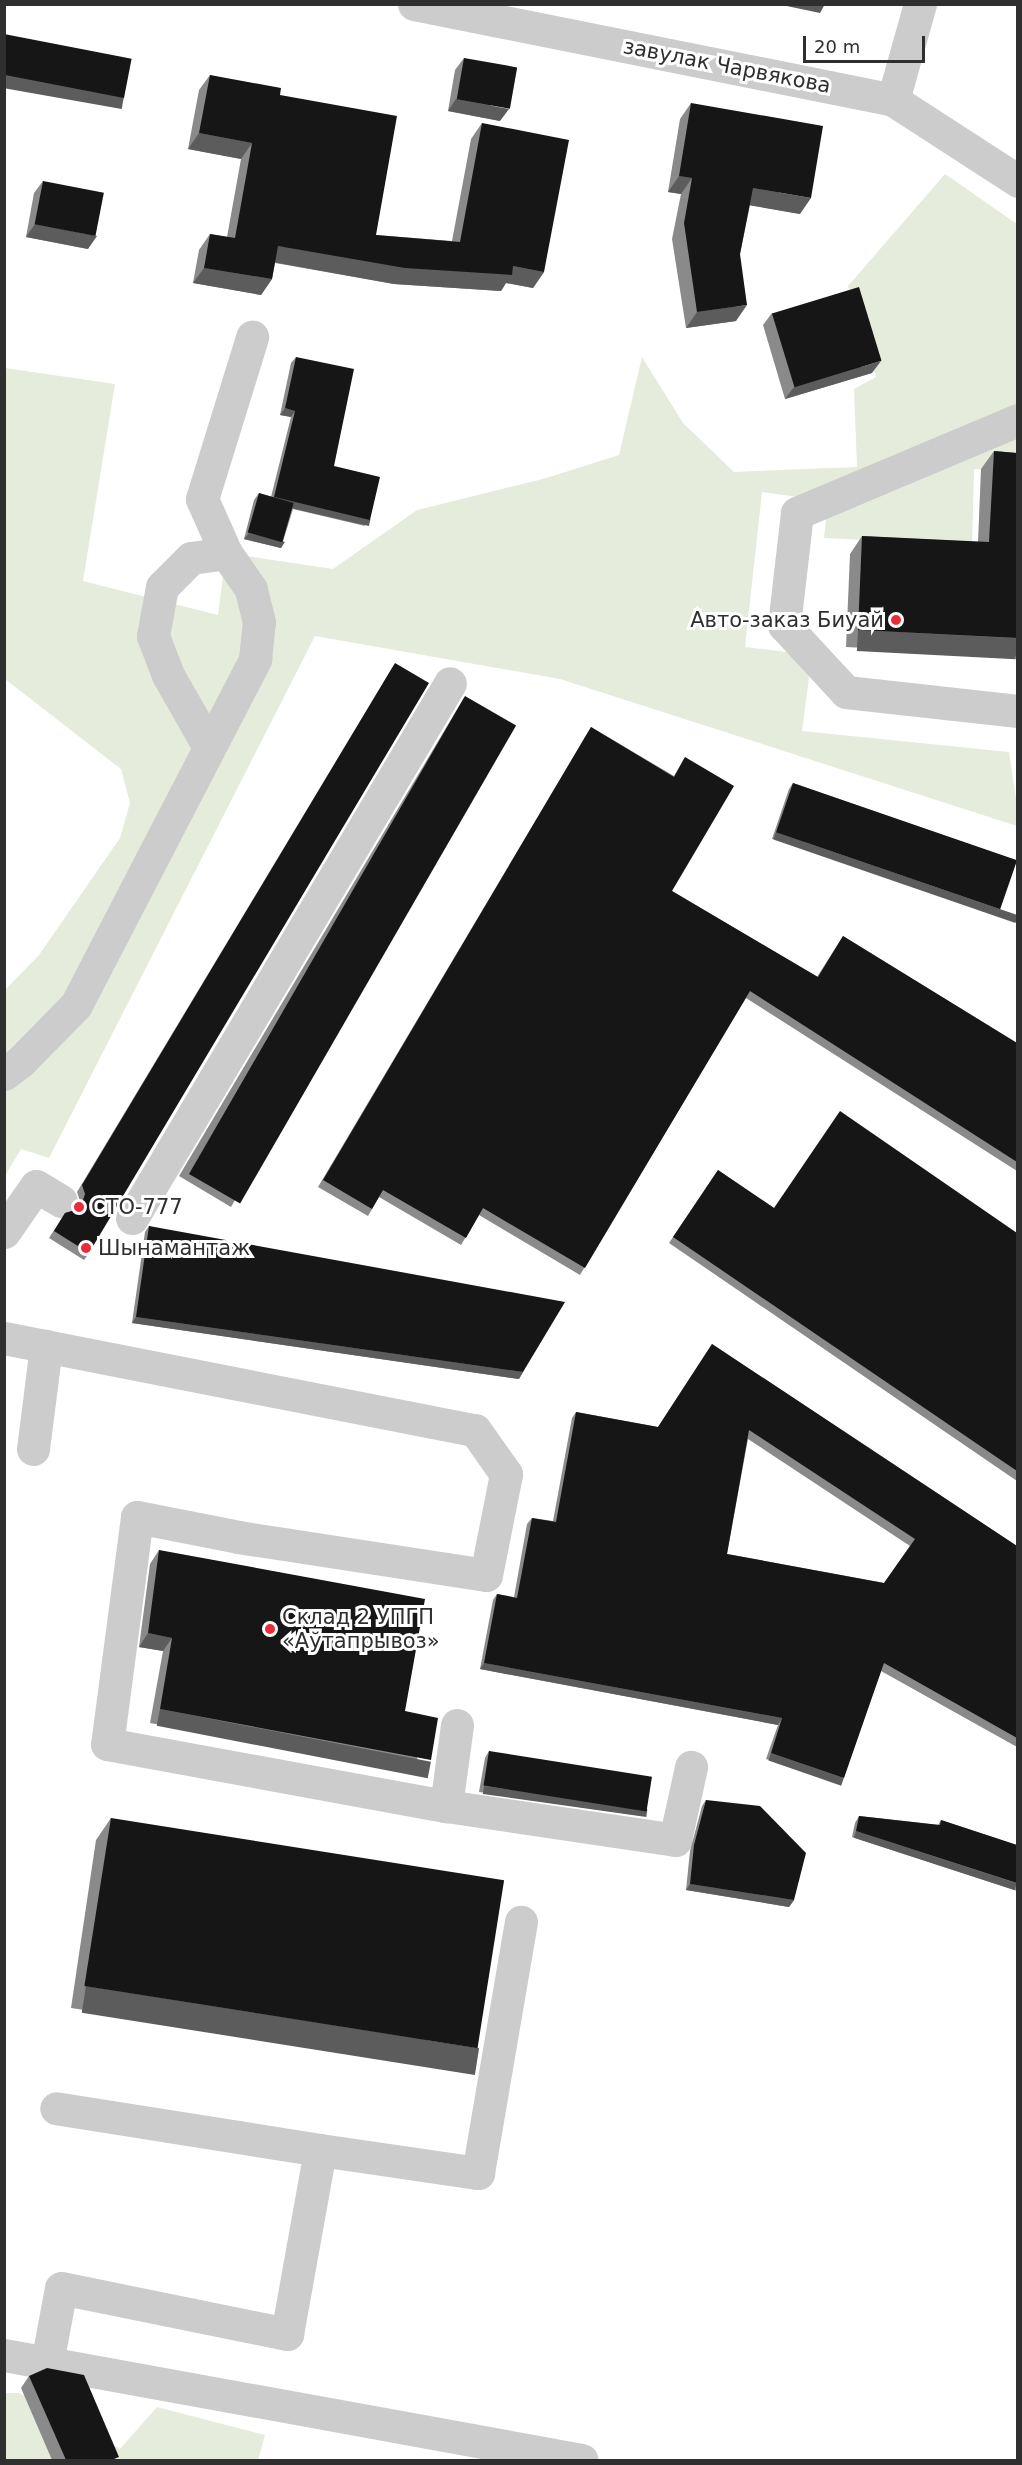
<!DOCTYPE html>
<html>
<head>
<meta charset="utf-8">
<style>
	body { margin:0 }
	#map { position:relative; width:1022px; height:2465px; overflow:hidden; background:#fff; font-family:"DejaVu Sans",sans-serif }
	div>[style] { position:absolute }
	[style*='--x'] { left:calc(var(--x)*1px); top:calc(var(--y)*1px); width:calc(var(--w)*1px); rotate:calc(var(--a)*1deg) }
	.green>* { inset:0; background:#e5ecdc }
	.minor>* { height:33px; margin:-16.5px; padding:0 16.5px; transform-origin:16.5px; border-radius:16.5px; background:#ccc }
	.wall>* { inset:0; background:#8a8a8a }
	.shaded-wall>* { inset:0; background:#5c5c5c; transform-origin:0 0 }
	.building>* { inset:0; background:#161616; transform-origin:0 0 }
	.dots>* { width:16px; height:16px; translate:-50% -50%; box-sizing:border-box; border:3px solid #fff; border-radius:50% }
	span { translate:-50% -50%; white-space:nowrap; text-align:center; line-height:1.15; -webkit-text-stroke:6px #fff; paint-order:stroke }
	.street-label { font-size:21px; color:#2f2f2f }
	.poi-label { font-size:21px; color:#2f2f2f }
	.right { translate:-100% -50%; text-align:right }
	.left { translate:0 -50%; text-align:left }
	.frame { position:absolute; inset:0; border:6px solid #2f2f2f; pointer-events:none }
	.scale { position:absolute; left:803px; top:36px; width:122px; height:27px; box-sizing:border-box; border:3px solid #2f2f2f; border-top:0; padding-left:8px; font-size:18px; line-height:21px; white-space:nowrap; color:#2f2f2f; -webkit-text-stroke:4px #fff; paint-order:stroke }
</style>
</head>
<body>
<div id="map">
	<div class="green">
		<div style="clip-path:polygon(945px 174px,1017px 224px,1017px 420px,826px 501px,762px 492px,745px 647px,812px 655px,802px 731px,1009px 752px,1017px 805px,1017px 826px,560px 679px,315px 636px,49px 1158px,21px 1149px,5px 1176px,5px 990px,39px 955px,120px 838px,130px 803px,121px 769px,5px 679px,5px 368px,115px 384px,83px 581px,218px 615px,226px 553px,333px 569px,417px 510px,543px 479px,619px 455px,642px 357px,683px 423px,734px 472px,857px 467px,854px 389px,876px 377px,848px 286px)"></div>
		<div style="clip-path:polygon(1017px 434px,1017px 471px,974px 469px,972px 545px,824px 538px,826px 519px)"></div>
		<div style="clip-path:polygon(5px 2393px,19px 2393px,120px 2449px,157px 2407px,265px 2435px,258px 2460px,5px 2460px)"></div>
	</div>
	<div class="minor">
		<div style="--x:414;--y:4;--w:489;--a:11.3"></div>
		<div style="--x:893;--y:100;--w:149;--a:32.9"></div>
		<div style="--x:893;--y:100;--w:100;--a:-74.3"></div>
		<div style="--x:1018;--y:420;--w:240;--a:157.2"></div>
		<div style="--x:797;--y:513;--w:113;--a:96.6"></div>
		<div style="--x:784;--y:625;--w:91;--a:47.2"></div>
		<div style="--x:846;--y:692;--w:173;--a:6.3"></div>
		<div style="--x:209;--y:747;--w:83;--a:-119.7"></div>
		<div style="--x:168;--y:675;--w:42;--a:-111"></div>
		<div style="--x:153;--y:636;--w:50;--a:-79.6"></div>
		<div style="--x:162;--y:587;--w:41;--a:-45"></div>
		<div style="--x:191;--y:558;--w:35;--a:-8"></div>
		<div style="--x:4;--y:1074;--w:21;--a:-37"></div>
		<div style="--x:21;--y:1061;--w:78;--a:-45.5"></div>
		<div style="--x:76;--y:1005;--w:390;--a:-62.6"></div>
		<div style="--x:255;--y:659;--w:37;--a:-84"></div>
		<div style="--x:259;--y:622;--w:34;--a:-104"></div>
		<div style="--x:251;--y:589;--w:44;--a:-124.8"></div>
		<div style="--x:226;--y:553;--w:59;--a:-114"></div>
		<div style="--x:202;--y:499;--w:170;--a:-72.8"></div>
		<div style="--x:132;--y:1218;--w:622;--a:-59.27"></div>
		<div style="--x:4;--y:1232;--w:56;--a:-55.2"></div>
		<div style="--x:36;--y:1186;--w:29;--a:31"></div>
		<div style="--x:4;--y:1338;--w:480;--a:11.1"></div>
		<div style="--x:475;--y:1430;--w:54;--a:54.8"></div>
		<div style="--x:506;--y:1474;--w:103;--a:101.2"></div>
		<div style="--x:486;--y:1575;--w:250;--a:-171.3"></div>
		<div style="--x:239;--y:1537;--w:104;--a:-168.9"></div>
		<div style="--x:137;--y:1517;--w:229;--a:97.5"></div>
		<div style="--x:107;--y:1744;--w:345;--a:10.4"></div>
		<div style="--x:33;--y:1449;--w:104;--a:-82.8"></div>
		<div style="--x:457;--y:1725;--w:82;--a:97.7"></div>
		<div style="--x:446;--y:1806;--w:232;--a:8.4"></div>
		<div style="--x:675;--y:1840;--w:75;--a:-77.6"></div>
		<div style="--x:320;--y:2150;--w:160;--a:8.3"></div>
		<div style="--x:478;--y:2173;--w:255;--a:-80.3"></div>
		<div style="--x:4;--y:2355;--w:587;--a:10.3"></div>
		<div style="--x:47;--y:2363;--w:76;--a:-79.4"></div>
		<div style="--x:61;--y:2288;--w:231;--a:11.5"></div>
		<div style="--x:287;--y:2334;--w:187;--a:-79.8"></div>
		<div style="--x:320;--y:2150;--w:267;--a:-171"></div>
	</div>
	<div class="wall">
		<div style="clip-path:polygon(464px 58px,500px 121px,448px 111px,455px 70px)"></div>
		<div style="clip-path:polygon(210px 75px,280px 95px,376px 235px,452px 241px,471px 139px,482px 123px,544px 272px,533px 288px,506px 283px,501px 291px,394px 284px,275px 263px,272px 279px,261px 295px,193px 283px,199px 250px,210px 234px,227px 237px,241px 159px,188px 149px,199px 90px)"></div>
		<div style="clip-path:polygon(691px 103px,800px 214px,750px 205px,740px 254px,736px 321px,686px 328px,672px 239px,681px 194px,668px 192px,680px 119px)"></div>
		<div style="clip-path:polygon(43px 181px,88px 249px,26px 237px,34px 193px)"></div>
		<div style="clip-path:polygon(772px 313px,872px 373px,785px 399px,763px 325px)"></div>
		<div style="clip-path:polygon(296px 357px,334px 466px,365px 526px,293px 509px,281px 548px,244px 539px,254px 500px,259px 493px,271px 497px,291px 417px,280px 415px,291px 363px)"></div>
		<div style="clip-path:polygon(994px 451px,1017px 453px,1017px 656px,846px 647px,850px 554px,862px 536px,978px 542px,981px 469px)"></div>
		<div style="clip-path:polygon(395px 663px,89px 1253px,84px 1260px,49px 1238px,65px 1213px,75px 1210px,78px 1208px,80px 1201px,77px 1192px)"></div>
		<div style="clip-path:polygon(465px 696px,235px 1200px,231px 1207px,179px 1176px)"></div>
		<div style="clip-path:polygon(591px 727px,674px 776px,685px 757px,672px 891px,817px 977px,843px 936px,1017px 1043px,1017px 1171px,746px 998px,580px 1275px,479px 1215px,461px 1245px,379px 1197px,368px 1216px,318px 1187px)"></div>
		<div style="clip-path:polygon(793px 783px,1017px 861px,772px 839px,789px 789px)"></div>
		<div style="clip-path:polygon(718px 1170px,774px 1208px,1017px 1233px,1017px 1481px,669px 1243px)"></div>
		<div style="clip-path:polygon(149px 1226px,523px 1372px,519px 1379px,132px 1323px,145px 1232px)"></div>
		<div style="clip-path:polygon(evenodd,712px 1344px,1017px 1546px,1017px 1747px,881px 1671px,840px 1784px,766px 1759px,778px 1725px,480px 1669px,493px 1600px,497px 1594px,514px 1597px,527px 1524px,532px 1518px,553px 1521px,572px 1418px,576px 1412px,658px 1427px,712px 1344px,748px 1439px,910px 1546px,884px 1583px,727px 1554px,748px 1439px)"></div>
		<div style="clip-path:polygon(159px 1550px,405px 1711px,421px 1773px,150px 1723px,163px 1651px,139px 1647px,150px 1564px)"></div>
		<div style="clip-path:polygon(489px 1751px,642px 1816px,479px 1792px,485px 1758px)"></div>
		<div style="clip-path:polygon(706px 1800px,794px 1900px,789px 1907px,686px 1890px,690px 1851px,702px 1806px)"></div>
		<div style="clip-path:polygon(859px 1816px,938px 1825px,941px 1820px,1017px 1845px,1017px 1891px,852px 1837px,855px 1823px)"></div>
		<div style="clip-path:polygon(111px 1818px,465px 2067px,71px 2008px,96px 1840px)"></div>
		<div style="clip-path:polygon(29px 2376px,117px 2460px,52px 2460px,21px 2388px)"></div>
	</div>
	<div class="shaded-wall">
		<div style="clip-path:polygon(777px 4px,825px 4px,820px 13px)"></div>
		<div style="left:4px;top:74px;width:122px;height:14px;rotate:10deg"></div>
		<div style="clip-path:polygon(456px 99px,509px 109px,500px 121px,448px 111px)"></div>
		<div style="clip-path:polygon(199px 133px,252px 143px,241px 159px,188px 149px)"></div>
		<div style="clip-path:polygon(679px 176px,692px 178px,681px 194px,668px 192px)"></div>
		<div style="clip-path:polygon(753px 188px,811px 198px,800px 214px,742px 204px)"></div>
		<div style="clip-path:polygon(35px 224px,97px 236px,88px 249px,26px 237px)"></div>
		<div style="clip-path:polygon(278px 246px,513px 266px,544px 272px,533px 288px,506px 283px,501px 291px,394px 284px,267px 261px)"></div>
		<div style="clip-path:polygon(204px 268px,272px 279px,261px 295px,193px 283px)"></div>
		<div style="clip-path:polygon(747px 305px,736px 321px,686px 328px,697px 312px)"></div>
		<div style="clip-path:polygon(881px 361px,872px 373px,785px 399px,794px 387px)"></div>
		<div style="clip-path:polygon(285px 408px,295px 411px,291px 417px,280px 415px)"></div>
		<div style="left:274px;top:497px;width:99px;height:7px;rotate:13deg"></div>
		<div style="clip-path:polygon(249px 533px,285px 542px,281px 548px,244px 539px)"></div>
		<div style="left:858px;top:630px;width:159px;height:21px;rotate:3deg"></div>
		<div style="left:776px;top:832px;width:256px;height:8px;rotate:19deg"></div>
		<div style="clip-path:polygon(136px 1317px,523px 1372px,519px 1379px,132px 1323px)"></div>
		<div style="clip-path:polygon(148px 1633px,172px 1638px,163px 1651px,139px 1647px)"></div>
		<div style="clip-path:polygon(484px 1663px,782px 1718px,778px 1725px,480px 1669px)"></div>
		<div style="left:160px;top:1709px;width:276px;height:17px;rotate:11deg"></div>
		<div style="left:771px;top:1753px;width:77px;height:8px;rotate:19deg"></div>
		<div style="left:484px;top:1786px;width:165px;height:8px;rotate:8deg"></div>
		<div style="left:856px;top:1831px;width:169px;height:7px;rotate:18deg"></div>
		<div style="clip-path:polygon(690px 1884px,794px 1900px,789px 1907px,686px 1890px)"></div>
		<div style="left:86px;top:1986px;width:398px;height:27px;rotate:9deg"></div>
	</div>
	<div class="building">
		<div style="left:4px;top:34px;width:130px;height:40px;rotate:11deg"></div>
		<div style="left:464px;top:58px;width:54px;height:42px;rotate:10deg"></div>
		<div style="clip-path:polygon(210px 75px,281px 88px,280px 95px,397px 116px,376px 235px,460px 242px,482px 123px,569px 140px,544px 272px,513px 266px,512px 275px,405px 268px,278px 246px,272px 279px,204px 268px,210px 234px,235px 238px,252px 143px,199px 133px)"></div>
		<div style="clip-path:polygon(691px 103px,823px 126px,811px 198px,753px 188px,740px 254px,747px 305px,697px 312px,684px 223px,692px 178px,679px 176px)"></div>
		<div style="left:43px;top:181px;width:62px;height:44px;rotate:11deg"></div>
		<div style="left:859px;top:287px;width:77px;height:91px;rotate:73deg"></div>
		<div style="clip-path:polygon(296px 357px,354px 369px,334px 466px,380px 477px,370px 520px,274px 497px,295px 411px,285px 408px)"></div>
		<div style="clip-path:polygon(994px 451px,1017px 453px,1017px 638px,858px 630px,862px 536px,989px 542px)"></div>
		<div style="left:259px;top:493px;width:36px;height:41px;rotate:16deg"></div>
		<div style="clip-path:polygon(395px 663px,429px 683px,89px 1253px,54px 1231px,65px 1213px,75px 1210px,82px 1203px,85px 1194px,82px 1185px)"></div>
		<div style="left:465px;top:696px;width:59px;height:552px;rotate:30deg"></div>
		<div style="clip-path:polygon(591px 727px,674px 777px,685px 757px,734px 786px,672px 891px,818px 977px,843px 936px,1017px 1043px,1017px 1162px,750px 991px,585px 1268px,483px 1208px,466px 1238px,383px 1190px,372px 1209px,323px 1180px)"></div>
		<div style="left:793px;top:783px;width:237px;height:52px;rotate:19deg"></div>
		<div style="clip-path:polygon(840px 1111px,1017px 1233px,1017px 1471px,673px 1237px,718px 1170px,774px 1208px)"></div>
		<div style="clip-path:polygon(149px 1226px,565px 1302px,523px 1372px,136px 1317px)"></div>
		<div style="clip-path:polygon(evenodd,712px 1344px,1017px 1546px,1017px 1738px,884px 1663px,844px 1778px,771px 1753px,782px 1718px,484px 1663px,497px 1594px,517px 1598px,532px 1518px,556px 1522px,576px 1412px,658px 1427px,712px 1344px,749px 1430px,915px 1539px,884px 1583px,727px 1554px,749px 1430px)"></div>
		<div style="clip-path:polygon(159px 1550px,425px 1599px,405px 1711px,438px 1718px,431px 1760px,160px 1709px,172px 1638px,148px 1633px)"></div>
		<div style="left:489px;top:1751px;width:165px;height:35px;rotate:9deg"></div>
		<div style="clip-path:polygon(706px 1800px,760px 1806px,806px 1853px,794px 1900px,690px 1884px,694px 1845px)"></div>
		<div style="clip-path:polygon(859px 1816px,940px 1825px,941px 1820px,1017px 1845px,1017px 1883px,856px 1831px)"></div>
		<div style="left:111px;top:1818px;width:398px;height:170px;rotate:9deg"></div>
		<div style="clip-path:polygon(47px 2368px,84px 2375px,119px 2457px,111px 2460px,66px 2460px,29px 2376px)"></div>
	</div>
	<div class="dots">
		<div style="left:896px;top:620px;background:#eb2b37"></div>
		<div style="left:79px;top:1207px;background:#eb2b37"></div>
		<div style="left:86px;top:1248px;background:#eb2b37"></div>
		<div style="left:270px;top:1629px;background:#eb2b37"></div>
	</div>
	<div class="street-label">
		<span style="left:727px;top:66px;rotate:11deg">завулак Чарвякова</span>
	</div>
	<div class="poi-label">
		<span class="right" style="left:884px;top:620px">Авто-заказ Биуай</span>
		<span class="left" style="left:91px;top:1207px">СТО-777</span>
		<span class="left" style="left:98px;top:1248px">Шынамантаж</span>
		<span class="left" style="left:282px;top:1629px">Склад 2 УПГП<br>«Аўтапрывоз»</span>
	</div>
	<div class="frame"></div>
	<div class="scale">20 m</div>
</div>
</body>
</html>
